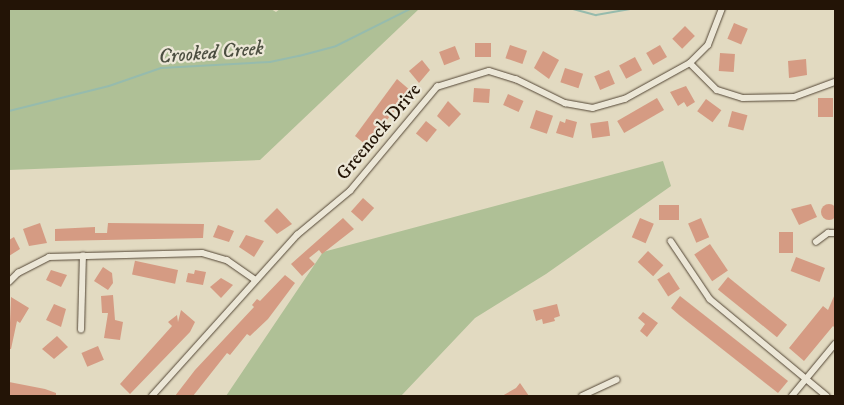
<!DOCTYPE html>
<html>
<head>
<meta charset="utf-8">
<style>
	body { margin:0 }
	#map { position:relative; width:844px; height:405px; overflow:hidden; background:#e2dac1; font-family:"IM FELL DW Pica",serif }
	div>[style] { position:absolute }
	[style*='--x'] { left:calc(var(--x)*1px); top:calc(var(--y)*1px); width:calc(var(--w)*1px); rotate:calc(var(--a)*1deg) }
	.green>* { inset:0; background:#afc096 }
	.stream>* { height:2px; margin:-1px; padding:0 1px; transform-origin:1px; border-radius:1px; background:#96bbad }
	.building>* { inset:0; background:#d59b83; transform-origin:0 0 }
	.round { border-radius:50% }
	.roads { filter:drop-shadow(0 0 1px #534635) drop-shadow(0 0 1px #534635) }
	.minor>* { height:5.5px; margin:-2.75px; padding:0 2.75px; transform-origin:2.75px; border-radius:2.75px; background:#ece7d7 }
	span { translate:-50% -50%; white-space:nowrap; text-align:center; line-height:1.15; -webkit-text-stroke:4.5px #ece7d7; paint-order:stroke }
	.street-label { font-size:19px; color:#231406 }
	.water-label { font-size:20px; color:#4b4e40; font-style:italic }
	.frame { position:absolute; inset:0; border:10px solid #231406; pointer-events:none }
</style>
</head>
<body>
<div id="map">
	<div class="green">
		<div style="clip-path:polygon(9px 9px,271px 9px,276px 12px,280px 9px,419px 9px,260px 160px,9px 170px)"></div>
		<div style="clip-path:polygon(663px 161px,671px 186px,546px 274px,475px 318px,401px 396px,226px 396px,323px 252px)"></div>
	</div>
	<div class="stream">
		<div style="--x:573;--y:9;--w:24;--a:15"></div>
		<div style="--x:596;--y:15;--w:36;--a:-10"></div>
		<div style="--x:9;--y:111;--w:103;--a:-14"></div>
		<div style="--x:109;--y:86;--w:55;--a:-19.1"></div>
		<div style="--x:161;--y:68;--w:109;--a:-3.2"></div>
		<div style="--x:270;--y:62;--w:30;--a:-12"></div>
		<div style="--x:299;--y:56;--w:38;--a:-15"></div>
		<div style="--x:336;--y:46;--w:83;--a:-26.6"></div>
	</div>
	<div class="building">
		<div style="left:734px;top:23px;width:15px;height:17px;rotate:23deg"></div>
		<div style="left:685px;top:26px;width:14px;height:18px;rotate:45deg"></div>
		<div style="left:475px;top:43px;width:16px;height:14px"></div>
		<div style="left:510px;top:45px;width:18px;height:14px;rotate:19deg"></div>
		<div style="left:660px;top:45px;width:14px;height:16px;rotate:60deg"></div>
		<div style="left:455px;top:46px;width:14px;height:17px;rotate:69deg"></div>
		<div style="clip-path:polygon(543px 51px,559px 60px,549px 79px,534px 68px)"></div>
		<div style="left:720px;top:53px;width:15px;height:18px;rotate:4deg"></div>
		<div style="left:635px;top:57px;width:15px;height:18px;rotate:62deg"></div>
		<div style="clip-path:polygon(806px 59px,807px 75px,789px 78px,788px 61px)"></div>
		<div style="clip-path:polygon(422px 60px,430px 70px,419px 83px,409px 71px)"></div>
		<div style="left:565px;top:68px;width:19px;height:15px;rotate:18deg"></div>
		<div style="left:609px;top:70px;width:15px;height:16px;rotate:67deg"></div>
		<div style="clip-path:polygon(397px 79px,411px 91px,366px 145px,355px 136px)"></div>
		<div style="clip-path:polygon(686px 86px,695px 102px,687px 107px,684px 102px,678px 106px,670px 92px)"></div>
		<div style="left:474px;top:88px;width:16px;height:14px;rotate:4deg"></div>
		<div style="left:508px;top:94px;width:17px;height:12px;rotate:24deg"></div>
		<div style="left:657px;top:98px;width:14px;height:46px;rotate:60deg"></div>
		<div style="left:833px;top:98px;width:19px;height:15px;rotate:90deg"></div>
		<div style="left:706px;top:99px;width:19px;height:15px;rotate:36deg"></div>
		<div style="clip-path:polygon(448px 101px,461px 114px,449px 127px,437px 116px)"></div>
		<div style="left:536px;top:110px;width:18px;height:19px;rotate:19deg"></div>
		<div style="left:732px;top:111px;width:16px;height:16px;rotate:15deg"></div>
		<div style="clip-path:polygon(566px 119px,577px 122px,573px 138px,556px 133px,560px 121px,565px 123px)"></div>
		<div style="left:426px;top:121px;width:14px;height:16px;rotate:39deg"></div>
		<div style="left:608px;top:121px;width:15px;height:18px;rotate:82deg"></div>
		<div style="left:363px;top:198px;width:15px;height:18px;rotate:42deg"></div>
		<div style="clip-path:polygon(811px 204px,817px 217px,799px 225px,791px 209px)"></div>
		<div class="round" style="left:821px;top:204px;width:16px;height:16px"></div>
		<div style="left:679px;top:205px;width:15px;height:20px;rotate:90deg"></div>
		<div style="clip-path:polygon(277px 208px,292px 224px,277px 234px,264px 221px)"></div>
		<div style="clip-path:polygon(343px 218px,354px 229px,322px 254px,319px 250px,309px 258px,315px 264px,302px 276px,291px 264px)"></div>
		<div style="left:640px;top:218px;width:15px;height:21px;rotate:23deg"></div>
		<div style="left:701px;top:218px;width:21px;height:14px;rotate:67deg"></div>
		<div style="clip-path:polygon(40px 223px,47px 243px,29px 246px,23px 229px)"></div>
		<div style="clip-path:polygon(108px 223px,204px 224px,203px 238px,55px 241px,55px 229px,95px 227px,95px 233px,107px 233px)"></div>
		<div style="clip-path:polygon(218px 225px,234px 231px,229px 242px,213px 237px)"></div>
		<div style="left:779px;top:232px;width:14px;height:21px"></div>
		<div style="clip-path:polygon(246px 235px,264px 241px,254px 257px,239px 247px)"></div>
		<div style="clip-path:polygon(14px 237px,20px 249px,9px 256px,9px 240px)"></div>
		<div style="left:710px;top:244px;width:32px;height:19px;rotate:56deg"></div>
		<div style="left:648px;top:251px;width:21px;height:15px;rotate:43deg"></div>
		<div style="left:796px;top:257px;width:31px;height:15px;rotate:21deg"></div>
		<div style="clip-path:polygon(103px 267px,112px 273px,113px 283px,108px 290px,94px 281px)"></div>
		<div style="clip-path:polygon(51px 270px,67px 275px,61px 287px,46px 280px)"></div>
		<div style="left:178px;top:270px;width:14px;height:44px;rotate:102deg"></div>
		<div style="clip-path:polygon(195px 270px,206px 272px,203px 285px,186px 282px,188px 273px,194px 274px)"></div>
		<div style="left:669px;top:272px;width:20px;height:14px;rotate:57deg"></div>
		<div style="clip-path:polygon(285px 275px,295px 283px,268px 319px,250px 336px,247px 334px,230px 355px,227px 353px,193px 396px,175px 396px,195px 370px,254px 307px,252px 305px,257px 299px,260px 301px)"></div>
		<div style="left:728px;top:277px;width:76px;height:16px;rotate:39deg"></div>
		<div style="clip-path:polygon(221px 278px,233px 285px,221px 298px,210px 287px)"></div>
		<div style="clip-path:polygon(835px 294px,835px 328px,833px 326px,804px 361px,789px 348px,823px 306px,828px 310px)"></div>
		<div style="clip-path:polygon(113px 295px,115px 320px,123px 322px,120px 340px,104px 338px,108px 313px,102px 313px,101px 296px)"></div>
		<div style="clip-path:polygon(680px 296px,788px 381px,778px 393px,679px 315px,671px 308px)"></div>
		<div style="clip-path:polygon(11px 297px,29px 308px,20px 323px,17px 321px,11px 349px,9px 349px)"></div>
		<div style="clip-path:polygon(54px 304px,66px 309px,61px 327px,46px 320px)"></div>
		<div style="clip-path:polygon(557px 304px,560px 316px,554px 318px,555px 321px,543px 324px,542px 319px,536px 321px,533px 310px)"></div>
		<div style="clip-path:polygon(181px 310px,195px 322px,190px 332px,130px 394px,120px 384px,172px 326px,168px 322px,177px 315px,178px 322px)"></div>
		<div style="clip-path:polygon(643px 312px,658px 323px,647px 337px,640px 331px,645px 324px,638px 318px)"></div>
		<div style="clip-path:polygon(57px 336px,68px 347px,54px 359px,42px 349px)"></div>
		<div style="left:98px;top:346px;width:15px;height:18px;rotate:67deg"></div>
		<div style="clip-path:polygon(9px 382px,45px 389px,56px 393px,56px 396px,9px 396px)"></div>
		<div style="clip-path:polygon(520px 383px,529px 396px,502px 396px,516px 388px)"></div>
	</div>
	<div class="roads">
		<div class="minor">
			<div style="--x:690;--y:63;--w:38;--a:45"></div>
			<div style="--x:717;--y:90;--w:27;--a:17"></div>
			<div style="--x:743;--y:98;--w:51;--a:-1.1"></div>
			<div style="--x:794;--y:97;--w:44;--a:-20.1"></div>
			<div style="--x:671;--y:241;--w:70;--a:56.1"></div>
			<div style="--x:710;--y:299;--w:152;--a:39.7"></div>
			<div style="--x:816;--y:242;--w:15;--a:-37"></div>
			<div style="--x:828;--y:233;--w:7;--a:0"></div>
			<div style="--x:9;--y:282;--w:13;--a:-45"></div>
			<div style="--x:18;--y:273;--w:35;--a:-27"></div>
			<div style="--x:49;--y:257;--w:153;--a:-1.5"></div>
			<div style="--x:202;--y:253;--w:26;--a:16"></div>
			<div style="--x:227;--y:260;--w:35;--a:35"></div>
			<div style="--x:81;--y:330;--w:74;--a:-88.5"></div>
			<div style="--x:152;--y:396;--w:217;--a:-48"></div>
			<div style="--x:297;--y:235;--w:69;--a:-39.7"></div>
			<div style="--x:350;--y:191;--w:136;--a:-50.1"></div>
			<div style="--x:437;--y:87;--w:54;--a:-17.1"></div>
			<div style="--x:489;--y:71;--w:28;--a:17"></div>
			<div style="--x:516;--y:79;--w:55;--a:26.1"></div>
			<div style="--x:565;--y:103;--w:28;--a:10"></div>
			<div style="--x:593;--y:108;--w:33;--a:-16"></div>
			<div style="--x:625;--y:99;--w:74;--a:-29"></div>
			<div style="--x:690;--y:63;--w:25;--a:-45"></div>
			<div style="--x:708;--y:45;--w:39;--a:-69"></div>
			<div style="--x:582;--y:396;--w:38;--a:-25"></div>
			<div style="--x:792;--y:396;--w:67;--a:-50.4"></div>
		</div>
	</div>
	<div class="street-label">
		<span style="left:379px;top:132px;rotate:-50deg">Greenock Drive</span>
	</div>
	<div class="water-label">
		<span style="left:211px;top:53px;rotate:-5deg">Crooked Creek</span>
	</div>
	<div class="frame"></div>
</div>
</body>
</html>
